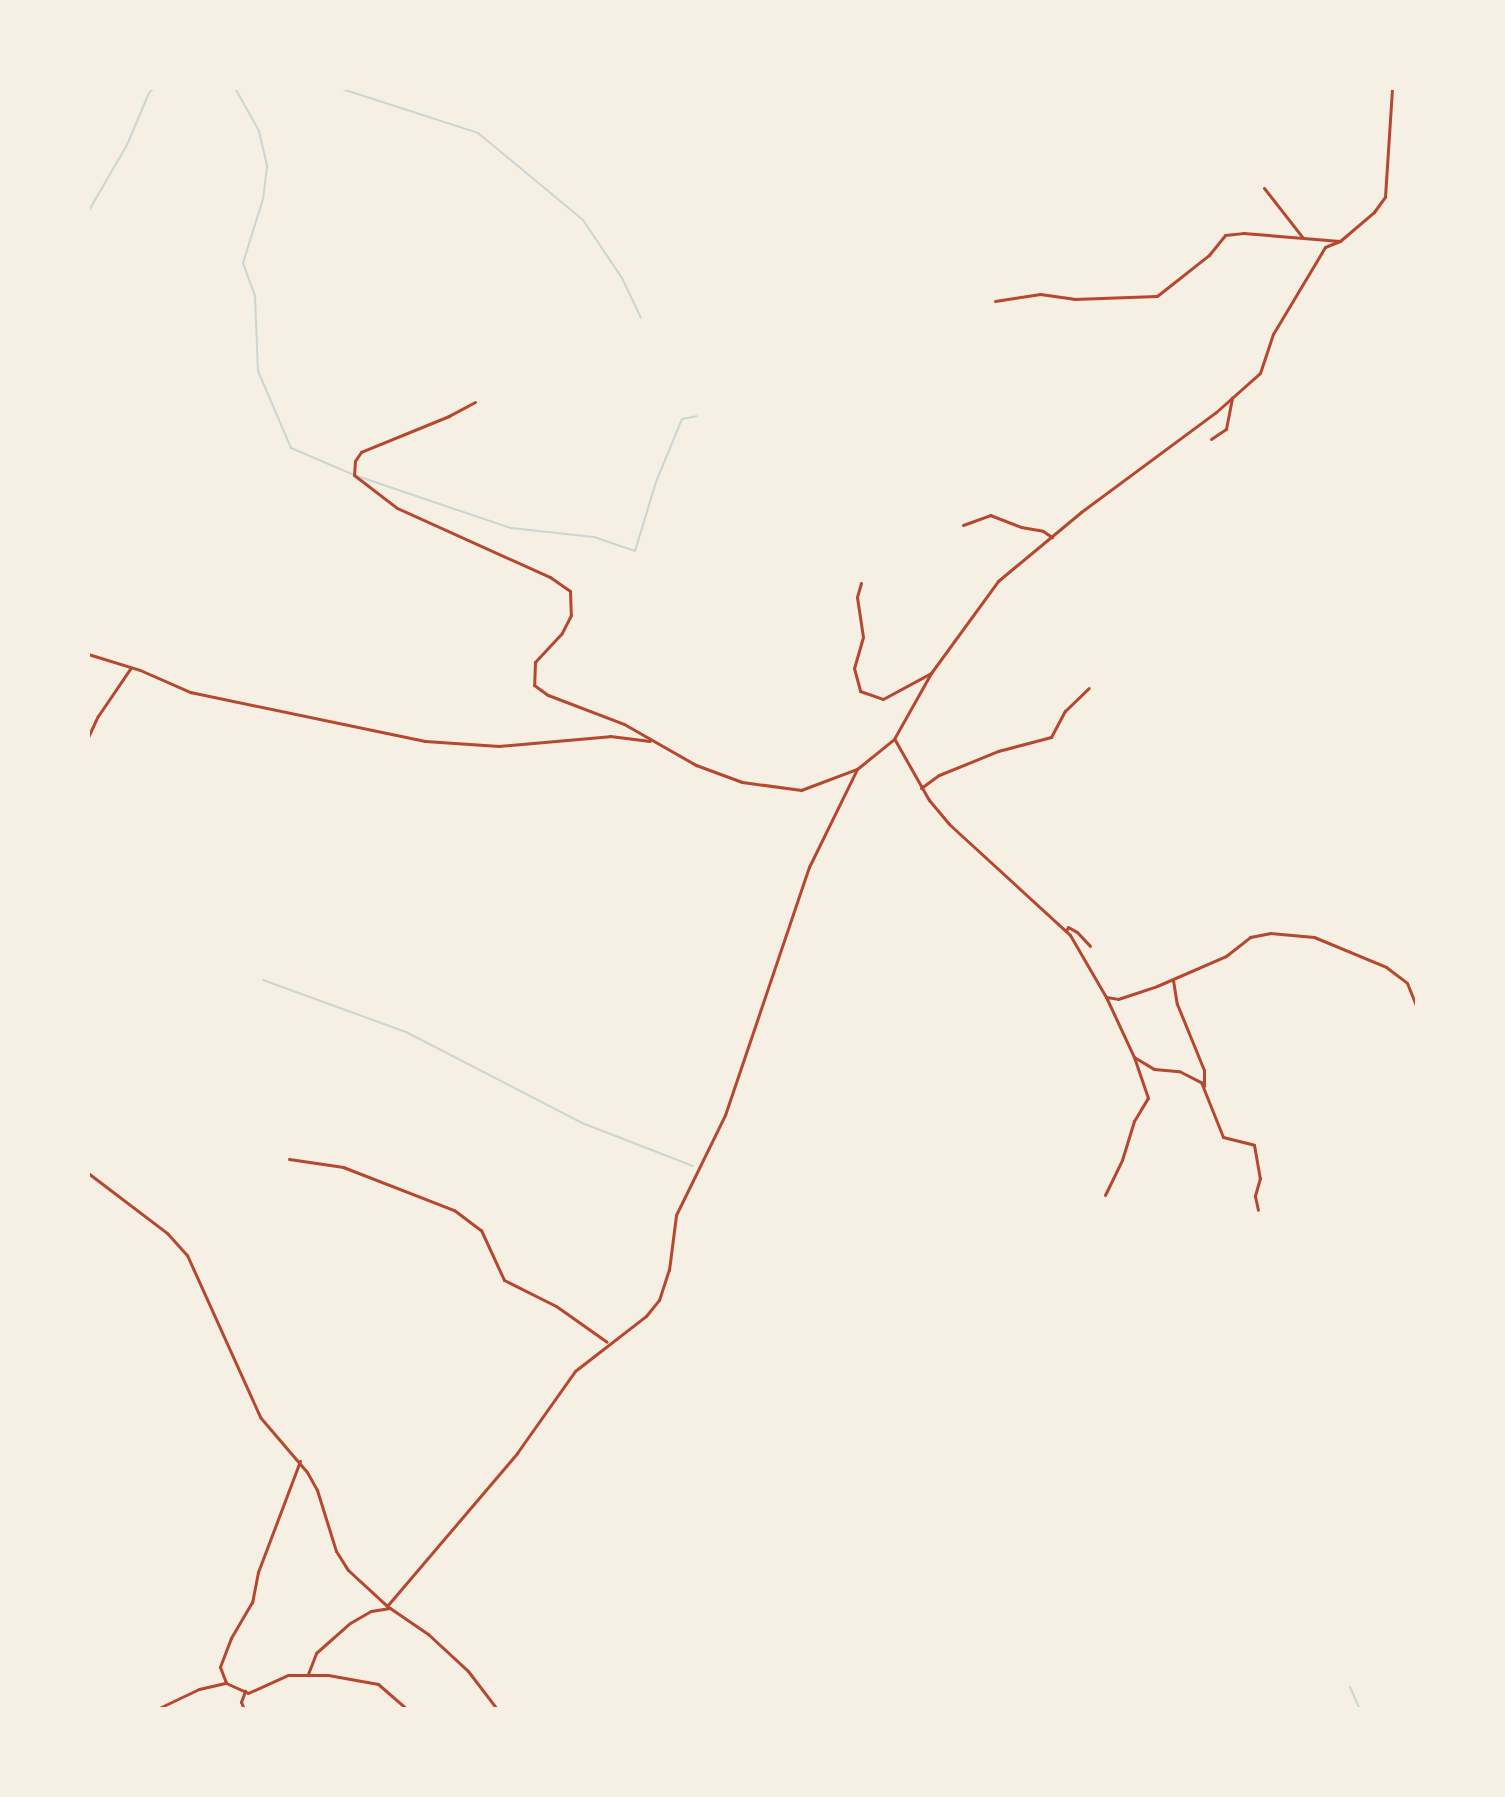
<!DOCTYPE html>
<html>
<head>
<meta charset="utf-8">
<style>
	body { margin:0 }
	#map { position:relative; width:1505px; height:1797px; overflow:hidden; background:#f6efe4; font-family:Bitter,serif }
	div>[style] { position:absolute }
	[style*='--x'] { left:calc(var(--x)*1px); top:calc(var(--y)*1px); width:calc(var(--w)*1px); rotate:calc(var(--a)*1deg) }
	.stream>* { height:2px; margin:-1px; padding:0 1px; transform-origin:1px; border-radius:1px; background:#c9d6d2 }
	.minor>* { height:3px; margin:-1.5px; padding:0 1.5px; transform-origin:1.5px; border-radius:1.5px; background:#b5482f }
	span { translate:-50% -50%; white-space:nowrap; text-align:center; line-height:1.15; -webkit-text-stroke:7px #f6efe4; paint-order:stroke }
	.frame { position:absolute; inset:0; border:90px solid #f6efe4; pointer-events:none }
</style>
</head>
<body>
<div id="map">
	<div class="stream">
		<div style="--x:235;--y:88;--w:49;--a:60.8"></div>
		<div style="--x:259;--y:131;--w:37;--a:77"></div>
		<div style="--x:267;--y:167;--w:32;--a:97"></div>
		<div style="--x:263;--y:199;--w:67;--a:107.4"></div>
		<div style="--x:243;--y:263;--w:35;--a:70"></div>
		<div style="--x:255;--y:296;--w:75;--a:87.7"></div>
		<div style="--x:258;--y:371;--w:84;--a:66.8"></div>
		<div style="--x:291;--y:448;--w:69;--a:23.2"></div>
		<div style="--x:354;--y:475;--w:166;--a:18.7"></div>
		<div style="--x:511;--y:528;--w:83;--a:6.2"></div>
		<div style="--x:594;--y:537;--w:43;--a:18.9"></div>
		<div style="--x:635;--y:551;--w:72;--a:-73.1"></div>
		<div style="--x:656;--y:482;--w:68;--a:-67.6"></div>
		<div style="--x:682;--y:419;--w:15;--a:-11"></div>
		<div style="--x:339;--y:88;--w:146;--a:17.9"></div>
		<div style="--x:478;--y:133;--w:136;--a:39.6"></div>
		<div style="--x:583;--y:220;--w:70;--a:56.1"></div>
		<div style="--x:622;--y:278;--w:44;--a:64.6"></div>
		<div style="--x:88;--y:212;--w:78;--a:-59.8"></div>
		<div style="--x:127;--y:145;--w:56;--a:-67.1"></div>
		<div style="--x:149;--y:93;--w:7;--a:-45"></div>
		<div style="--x:263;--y:980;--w:152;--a:20"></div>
		<div style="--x:406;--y:1032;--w:198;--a:27.3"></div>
		<div style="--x:582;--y:1123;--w:119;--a:21.2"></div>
		<div style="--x:1350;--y:1687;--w:24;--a:66"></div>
	</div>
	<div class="minor">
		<div style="--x:1264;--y:188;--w:63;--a:52"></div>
		<div style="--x:995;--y:301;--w:46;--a:-8.8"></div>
		<div style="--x:1040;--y:294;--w:34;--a:8"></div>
		<div style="--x:1074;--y:299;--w:83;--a:-2.1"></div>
		<div style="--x:1157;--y:296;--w:66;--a:-38.3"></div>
		<div style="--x:1209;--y:255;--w:26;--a:-51"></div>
		<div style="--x:1225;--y:235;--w:18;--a:-6"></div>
		<div style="--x:1243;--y:233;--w:97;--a:4.7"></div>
		<div style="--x:475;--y:402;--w:30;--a:152"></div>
		<div style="--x:449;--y:416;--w:95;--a:157.8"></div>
		<div style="--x:361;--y:452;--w:11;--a:124"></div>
		<div style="--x:355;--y:461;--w:14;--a:94"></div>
		<div style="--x:354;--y:475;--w:54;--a:37.5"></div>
		<div style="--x:397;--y:508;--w:168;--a:24.3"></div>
		<div style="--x:550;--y:577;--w:24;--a:35"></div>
		<div style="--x:570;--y:591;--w:24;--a:88"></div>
		<div style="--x:571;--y:615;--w:20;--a:117"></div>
		<div style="--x:562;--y:633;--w:40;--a:133"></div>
		<div style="--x:535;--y:662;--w:23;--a:92"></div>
		<div style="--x:534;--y:685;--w:17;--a:36"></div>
		<div style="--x:548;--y:695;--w:81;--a:20.9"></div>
		<div style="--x:624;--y:724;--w:83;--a:29.7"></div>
		<div style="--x:696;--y:765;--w:49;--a:20.3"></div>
		<div style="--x:742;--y:782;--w:60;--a:7.7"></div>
		<div style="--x:801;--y:790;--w:60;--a:-20.6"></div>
		<div style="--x:1211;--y:439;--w:18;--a:-34"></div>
		<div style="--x:1226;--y:429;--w:32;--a:-79"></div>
		<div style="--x:963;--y:525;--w:29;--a:-20"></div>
		<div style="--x:990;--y:515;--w:33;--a:21"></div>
		<div style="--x:1021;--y:527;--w:22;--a:10"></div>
		<div style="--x:1043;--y:531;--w:11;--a:34"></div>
		<div style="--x:861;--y:583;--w:15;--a:106"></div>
		<div style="--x:857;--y:597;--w:40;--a:81.5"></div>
		<div style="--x:863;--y:637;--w:32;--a:106"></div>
		<div style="--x:854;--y:668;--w:24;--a:75"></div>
		<div style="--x:860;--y:691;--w:24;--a:19"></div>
		<div style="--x:883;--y:699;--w:55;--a:-28.4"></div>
		<div style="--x:88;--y:654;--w:54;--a:17.1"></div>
		<div style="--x:140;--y:670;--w:55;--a:23.7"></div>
		<div style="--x:190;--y:692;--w:240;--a:11.8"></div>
		<div style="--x:425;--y:741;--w:74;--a:3.9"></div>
		<div style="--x:499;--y:746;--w:111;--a:-5.1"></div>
		<div style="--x:610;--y:736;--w:40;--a:7.1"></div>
		<div style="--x:88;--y:737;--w:23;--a:-65"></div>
		<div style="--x:98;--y:716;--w:57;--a:-55.8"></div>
		<div style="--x:895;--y:740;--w:69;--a:60.5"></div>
		<div style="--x:929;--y:800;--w:31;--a:50"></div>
		<div style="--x:949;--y:824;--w:164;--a:42.5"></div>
		<div style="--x:1070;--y:935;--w:72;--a:59.9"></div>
		<div style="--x:1106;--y:997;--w:12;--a:9"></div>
		<div style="--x:1118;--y:999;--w:41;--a:-18.4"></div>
		<div style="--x:1157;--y:986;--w:75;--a:-23.5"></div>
		<div style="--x:1226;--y:956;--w:31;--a:-38"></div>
		<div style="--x:1250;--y:937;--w:20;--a:-11"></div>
		<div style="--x:1270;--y:933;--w:44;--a:5.2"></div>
		<div style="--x:1314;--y:937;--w:78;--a:22.6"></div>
		<div style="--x:1386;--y:967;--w:26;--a:37"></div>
		<div style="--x:1407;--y:983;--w:27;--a:68"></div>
		<div style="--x:921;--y:788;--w:22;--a:-36"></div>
		<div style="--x:939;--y:775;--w:64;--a:-22.1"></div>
		<div style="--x:998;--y:751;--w:55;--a:-14.8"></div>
		<div style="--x:1051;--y:737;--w:30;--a:-62"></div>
		<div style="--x:1065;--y:711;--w:33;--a:-44"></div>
		<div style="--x:1066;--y:931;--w:4;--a:-63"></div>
		<div style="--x:1068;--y:927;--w:10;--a:29"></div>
		<div style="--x:1077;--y:932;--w:19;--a:47"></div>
		<div style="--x:1173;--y:980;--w:24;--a:81"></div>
		<div style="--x:1177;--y:1004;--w:71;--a:67.8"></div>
		<div style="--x:1204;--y:1070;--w:16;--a:90"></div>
		<div style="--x:1106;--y:997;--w:66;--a:65"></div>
		<div style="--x:1134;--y:1057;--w:23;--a:31"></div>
		<div style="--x:1154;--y:1069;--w:25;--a:5"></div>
		<div style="--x:1179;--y:1071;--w:25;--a:27"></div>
		<div style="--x:1201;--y:1082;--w:59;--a:68.2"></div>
		<div style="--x:1223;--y:1137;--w:32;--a:14"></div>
		<div style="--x:1254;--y:1145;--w:34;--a:80"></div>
		<div style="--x:1260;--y:1178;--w:19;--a:106"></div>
		<div style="--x:1255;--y:1196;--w:14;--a:78"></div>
		<div style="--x:289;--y:1159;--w:55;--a:8.4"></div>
		<div style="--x:343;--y:1167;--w:119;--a:21.2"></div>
		<div style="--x:454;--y:1210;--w:34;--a:37"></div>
		<div style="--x:481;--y:1230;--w:55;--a:65.3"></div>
		<div style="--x:504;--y:1280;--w:58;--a:26.6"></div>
		<div style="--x:556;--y:1306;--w:62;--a:35.2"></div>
		<div style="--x:88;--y:1173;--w:99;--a:37.2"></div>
		<div style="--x:167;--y:1233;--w:30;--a:48"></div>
		<div style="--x:187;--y:1255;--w:178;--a:65.7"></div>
		<div style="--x:260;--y:1417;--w:72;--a:49.5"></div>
		<div style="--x:307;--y:1472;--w:21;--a:61"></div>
		<div style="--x:317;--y:1490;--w:64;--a:72.7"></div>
		<div style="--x:336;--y:1551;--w:22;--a:58"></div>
		<div style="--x:348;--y:1570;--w:53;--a:42.7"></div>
		<div style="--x:387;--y:1606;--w:50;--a:34.3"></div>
		<div style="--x:428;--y:1634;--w:54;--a:42.8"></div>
		<div style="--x:468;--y:1671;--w:48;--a:52.7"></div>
		<div style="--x:1105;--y:1195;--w:39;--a:-64"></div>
		<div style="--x:1122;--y:1160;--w:41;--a:-72.9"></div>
		<div style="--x:1134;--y:1121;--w:27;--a:-59"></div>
		<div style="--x:1148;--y:1098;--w:43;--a:-108.9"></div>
		<div style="--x:300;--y:1461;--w:119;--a:110.7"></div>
		<div style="--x:258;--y:1572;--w:31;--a:101"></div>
		<div style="--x:252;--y:1602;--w:42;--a:120.3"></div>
		<div style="--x:231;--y:1638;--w:31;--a:111"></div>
		<div style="--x:220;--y:1667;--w:17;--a:69"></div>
		<div style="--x:226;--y:1683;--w:24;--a:24"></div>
		<div style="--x:248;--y:1693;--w:44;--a:-24.2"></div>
		<div style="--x:288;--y:1675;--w:40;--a:0"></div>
		<div style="--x:328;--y:1675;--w:51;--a:10.2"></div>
		<div style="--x:378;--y:1684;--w:38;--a:41"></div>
		<div style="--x:387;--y:1606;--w:201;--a:-49.6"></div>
		<div style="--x:517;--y:1453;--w:100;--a:-54.7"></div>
		<div style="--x:575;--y:1371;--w:90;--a:-37.8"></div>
		<div style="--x:646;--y:1316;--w:21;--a:-51"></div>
		<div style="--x:659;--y:1300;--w:32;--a:-72"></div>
		<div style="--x:669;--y:1270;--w:55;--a:-82.7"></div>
		<div style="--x:676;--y:1215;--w:111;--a:-63.9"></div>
		<div style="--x:725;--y:1115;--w:262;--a:-71.3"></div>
		<div style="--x:809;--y:867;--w:109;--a:-63.9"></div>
		<div style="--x:857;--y:769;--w:48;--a:-39"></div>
		<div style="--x:894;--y:739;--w:76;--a:-60.7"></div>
		<div style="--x:931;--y:673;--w:114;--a:-53.9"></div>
		<div style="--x:998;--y:581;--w:108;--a:-39.7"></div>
		<div style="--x:1081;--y:512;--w:167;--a:-36.5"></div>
		<div style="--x:1215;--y:413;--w:60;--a:-41.6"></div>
		<div style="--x:1260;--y:373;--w:41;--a:-71.6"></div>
		<div style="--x:1273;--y:334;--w:101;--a:-59.1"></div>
		<div style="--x:1325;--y:247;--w:16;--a:-22"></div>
		<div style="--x:1340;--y:241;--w:45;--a:-40.5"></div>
		<div style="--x:1374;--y:212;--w:19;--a:-54"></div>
		<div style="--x:1385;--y:197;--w:109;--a:-86.3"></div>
		<div style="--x:308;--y:1674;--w:22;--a:-69"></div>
		<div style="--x:316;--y:1653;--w:45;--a:-41.4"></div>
		<div style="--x:350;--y:1623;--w:24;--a:-30"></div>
		<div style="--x:371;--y:1611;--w:19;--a:-9"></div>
		<div style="--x:157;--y:1709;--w:47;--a:-25.5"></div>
		<div style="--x:199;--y:1689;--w:28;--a:-13"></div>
		<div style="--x:244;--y:1709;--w:8;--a:-113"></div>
		<div style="--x:241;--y:1702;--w:12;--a:-70"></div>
	</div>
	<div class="frame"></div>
</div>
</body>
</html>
